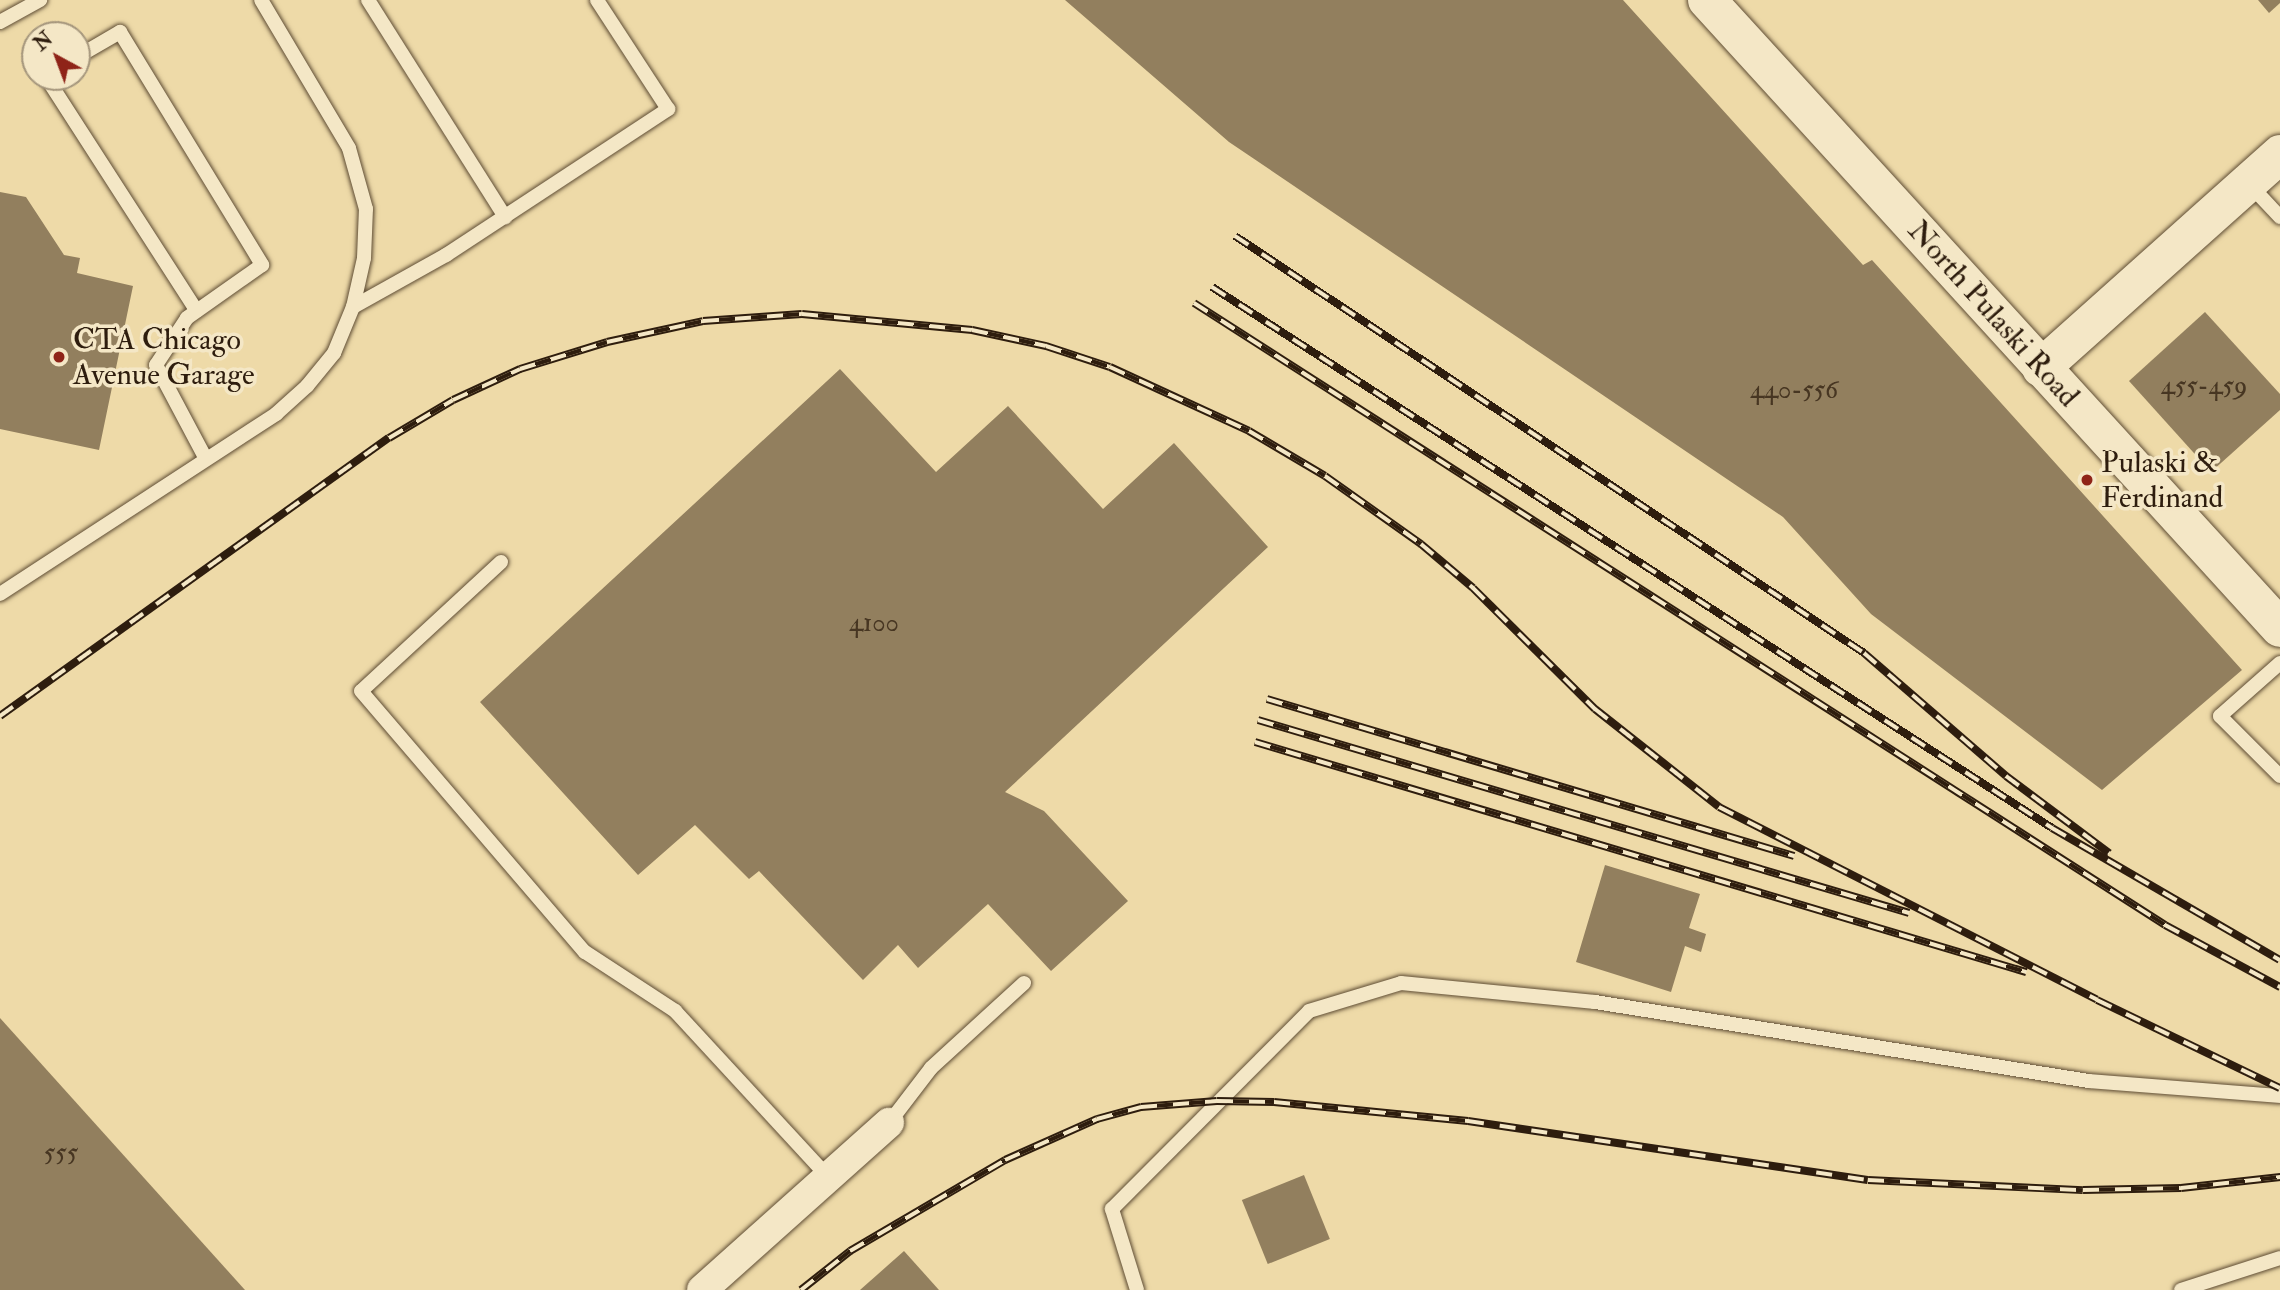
<!DOCTYPE html>
<html>
<head>
<meta charset="utf-8">
<style>
	body { margin:0 }
	#map { position:relative; width:2280px; height:1290px; overflow:hidden; background:#eedaa8; font-family:"IM FELL Double Pica",serif }
	div>[style] { position:absolute }
	[style*='--x'] { left:calc(var(--x)*1px); top:calc(var(--y)*1px); width:calc(var(--w)*1px); rotate:calc(var(--a)*1deg) }
	.building>* { inset:0; background:#927f5e; transform-origin:0 0 }
	.roads { filter:drop-shadow(0 0 2px #5e4c34) drop-shadow(0 0 2px #5e4c34) }
	.lane>* { height:14px; margin:-7px; padding:0 7px; transform-origin:7px; border-radius:7px; background:#f4e7c6 }
	.street>* { height:30px; margin:-15px; padding:0 15px; transform-origin:15px; border-radius:15px; background:#f4e7c6 }
	.secondary>* { height:38px; margin:-19px; padding:0 19px; transform-origin:19px; border-radius:19px; background:#f4e7c6 }
	.rail>* { height:8px; margin-top:-4px; transform-origin:0; background:repeating-linear-gradient(90deg,#f4e7c6 0 16px,#2e1d0e 0 32px); box-sizing:border-box; border-block:2px solid #2e1d0e }
	.dots>* { width:19px; height:19px; translate:-50% -50%; box-sizing:border-box; border:4px solid #f4e7c6; border-radius:50% }
	span { translate:-50% -50%; white-space:nowrap; text-align:center; line-height:1.15; -webkit-text-stroke:7px #f4e7c6; paint-order:stroke }
	.number-label { font-size:26px; color:#473622 }
	.number-label span { -webkit-text-stroke-width:0 }
	.street-label { font-size:30px; color:#2e1d0e }
	.poi-label { font-size:30px; color:#2e1d0e }
	.left { translate:0 -50%; text-align:left }
	.north { position:absolute; left:21px; top:21px; width:70px; height:70px; box-sizing:border-box; background:#f4e7c6; border:2px solid #a5967c; border-radius:50%; rotate:319deg; font-size:19px; font-weight:700; line-height:28px; text-align:center; color:#2e1d0e }
	.north::after { content:''; display:block; margin:auto; width:24px; height:32px; background:#8f2418; clip-path:polygon(50% 0,100% 100%,50% 72%,0 100%) }
</style>
</head>
<body>
<div id="map">
	<div class="building">
		<div style="clip-path:polygon(1065px 0,1623px 0,1863px 265px,1872px 260px,2242px 670px,2102px 790px,1871px 614px,1783px 517px,1229px 142px)"></div>
		<div style="clip-path:polygon(2258px 0,2280px 0,2280px 3px,2269px 13px)"></div>
		<div style="clip-path:polygon(0 192px,26px 197px,64px 255px,80px 258px,77px 273px,133px 286px,99px 450px,0 429px)"></div>
		<div style="clip-path:polygon(2205px 312px,2280px 394px,2280px 410px,2211px 472px,2129px 381px)"></div>
		<div style="clip-path:polygon(840px 369px,936px 472px,1008px 406px,1103px 509px,1174px 443px,1268px 547px,1005px 792px,1044px 811px,1128px 901px,1051px 971px,988px 904px,918px 968px,898px 945px,863px 980px,759px 871px,749px 879px,695px 825px,638px 875px,480px 702px)"></div>
		<div style="clip-path:polygon(1605px 865px,1700px 894px,1689px 928px,1706px 934px,1701px 952px,1685px 946px,1671px 992px,1576px 962px)"></div>
		<div style="clip-path:polygon(0 1018px,245px 1290px,0 1290px)"></div>
		<div style="left:1304px;top:1175px;width:69px;height:67px;rotate:68deg"></div>
		<div style="clip-path:polygon(904px 1251px,939px 1290px,860px 1290px)"></div>
	</div>
	<div class="roads">
		<div class="lane">
			<div style="--x:368;--y:0;--w:257;--a:57.7"></div>
			<div style="--x:0;--y:22;--w:46;--a:-28.8"></div>
			<div style="--x:77;--y:57;--w:50;--a:-30.2"></div>
			<div style="--x:120;--y:32;--w:273;--a:58.6"></div>
			<div style="--x:262;--y:265;--w:92;--a:144.8"></div>
			<div style="--x:187;--y:318;--w:56;--a:123.4"></div>
			<div style="--x:156;--y:365;--w:106;--a:62"></div>
			<div style="--x:46;--y:77;--w:278;--a:57.2"></div>
			<div style="--x:2250;--y:185;--w:44;--a:46.8"></div>
			<div style="--x:353;--y:307;--w:107;--a:-29.2"></div>
			<div style="--x:446;--y:255;--w:266;--a:-33.3"></div>
			<div style="--x:668;--y:109;--w:130;--a:-123.1"></div>
			<div style="--x:501;--y:562;--w:190;--a:137.3"></div>
			<div style="--x:361;--y:691;--w:344;--a:49.4"></div>
			<div style="--x:585;--y:952;--w:108;--a:33.2"></div>
			<div style="--x:675;--y:1011;--w:226;--a:47.3"></div>
			<div style="--x:0;--y:594;--w:330;--a:-33.1"></div>
			<div style="--x:276;--y:414;--w:42;--a:-42.1"></div>
			<div style="--x:307;--y:386;--w:43;--a:-50.7"></div>
			<div style="--x:334;--y:353;--w:50;--a:-67.6"></div>
			<div style="--x:353;--y:307;--w:50;--a:-77.3"></div>
			<div style="--x:364;--y:258;--w:49;--a:-87.7"></div>
			<div style="--x:366;--y:209;--w:63;--a:-105.6"></div>
			<div style="--x:349;--y:148;--w:172;--a:-120.7"></div>
			<div style="--x:2280;--y:663;--w:80;--a:138.5"></div>
			<div style="--x:2220;--y:716;--w:85;--a:45"></div>
			<div style="--x:889;--y:1123;--w:69;--a:-52.6"></div>
			<div style="--x:931;--y:1068;--w:126;--a:-42.4"></div>
			<div style="--x:1137;--y:1290;--w:85;--a:-107.2"></div>
			<div style="--x:1112;--y:1209;--w:279;--a:-45.1"></div>
			<div style="--x:1309;--y:1011;--w:96;--a:-16.9"></div>
			<div style="--x:1401;--y:983;--w:195;--a:5.6"></div>
			<div style="--x:1595;--y:1002;--w:500;--a:9.09"></div>
			<div style="--x:2089;--y:1081;--w:192;--a:4.5"></div>
			<div style="--x:2181;--y:1290;--w:104;--a:-17.9"></div>
		</div>
		<div class="street">
			<div style="--x:702;--y:1290;--w:251;--a:-41.8"></div>
		</div>
		<div class="secondary">
			<div style="--x:1707;--y:0;--w:850;--a:47.62"></div>
			<div style="--x:2041;--y:368;--w:321;--a:-41.8"></div>
		</div>
	</div>
	<div class="rail">
		<div style="--x:1235;--y:236;--w:755;--a:33.54"></div>
		<div style="--x:1864;--y:653;--w:188;--a:40.9"></div>
		<div style="--x:2006;--y:776;--w:129;--a:36.8"></div>
		<div style="--x:1212;--y:287;--w:999;--a:32.78"></div>
		<div style="--x:2052;--y:828;--w:263;--a:30.1"></div>
		<div style="--x:1194;--y:303;--w:1153;--a:32.64"></div>
		<div style="--x:2165;--y:925;--w:131;--a:28.3"></div>
		<div style="--x:1267;--y:699;--w:550;--a:16.59"></div>
		<div style="--x:0;--y:716;--w:478;--a:-35.6"></div>
		<div style="--x:389;--y:438;--w:74;--a:-30.7"></div>
		<div style="--x:453;--y:400;--w:74;--a:-24.8"></div>
		<div style="--x:520;--y:369;--w:91;--a:-17.2"></div>
		<div style="--x:607;--y:342;--w:98;--a:-12.3"></div>
		<div style="--x:703;--y:321;--w:99;--a:-4"></div>
		<div style="--x:802;--y:314;--w:171;--a:5.4"></div>
		<div style="--x:972;--y:330;--w:76;--a:12.2"></div>
		<div style="--x:1046;--y:346;--w:67;--a:18.2"></div>
		<div style="--x:1110;--y:367;--w:153;--a:24.7"></div>
		<div style="--x:1249;--y:431;--w:88;--a:30.6"></div>
		<div style="--x:1325;--y:476;--w:118;--a:35.3"></div>
		<div style="--x:1421;--y:544;--w:68;--a:40.2"></div>
		<div style="--x:1473;--y:588;--w:172;--a:44.8"></div>
		<div style="--x:1595;--y:709;--w:158;--a:38.3"></div>
		<div style="--x:1719;--y:807;--w:424;--a:27"></div>
		<div style="--x:2097;--y:1000;--w:203;--a:25.7"></div>
		<div style="--x:1258;--y:720;--w:679;--a:16.51"></div>
		<div style="--x:1255;--y:742;--w:805;--a:16.61"></div>
		<div style="--x:801;--y:1290;--w:63;--a:-38.5"></div>
		<div style="--x:850;--y:1251;--w:180;--a:-30.4"></div>
		<div style="--x:1005;--y:1160;--w:101;--a:-24"></div>
		<div style="--x:1097;--y:1119;--w:46;--a:-15.3"></div>
		<div style="--x:1141;--y:1107;--w:76;--a:-4.5"></div>
		<div style="--x:1217;--y:1101;--w:57;--a:1"></div>
		<div style="--x:1274;--y:1102;--w:195;--a:5.6"></div>
		<div style="--x:1468;--y:1121;--w:404;--a:8.4"></div>
		<div style="--x:1868;--y:1180;--w:215;--a:2.7"></div>
		<div style="--x:2083;--y:1190;--w:98;--a:-1.2"></div>
		<div style="--x:2181;--y:1188;--w:100;--a:-6.3"></div>
	</div>
	<div class="dots">
		<div style="left:59px;top:357px;background:#8f2418"></div>
		<div style="left:2087px;top:480px;background:#8f2418"></div>
	</div>
	<div class="number-label">
		<span style="left:2204px;top:387px">455-459</span>
		<span style="left:1794px;top:391px">440-556</span>
		<span style="left:874px;top:624px">4100</span>
		<span style="left:61px;top:1154px">555</span>
	</div>
	<div class="street-label">
		<span style="left:1993px;top:314px;rotate:48deg">North Pulaski Road</span>
	</div>
	<div class="poi-label">
		<span class="left" style="left:73px;top:357px">CTA Chicago<br>Avenue Garage</span>
		<span class="left" style="left:2101px;top:480px">Pulaski &amp;<br>Ferdinand</span>
	</div>
	<div class="north">N</div>
</div>
</body>
</html>
